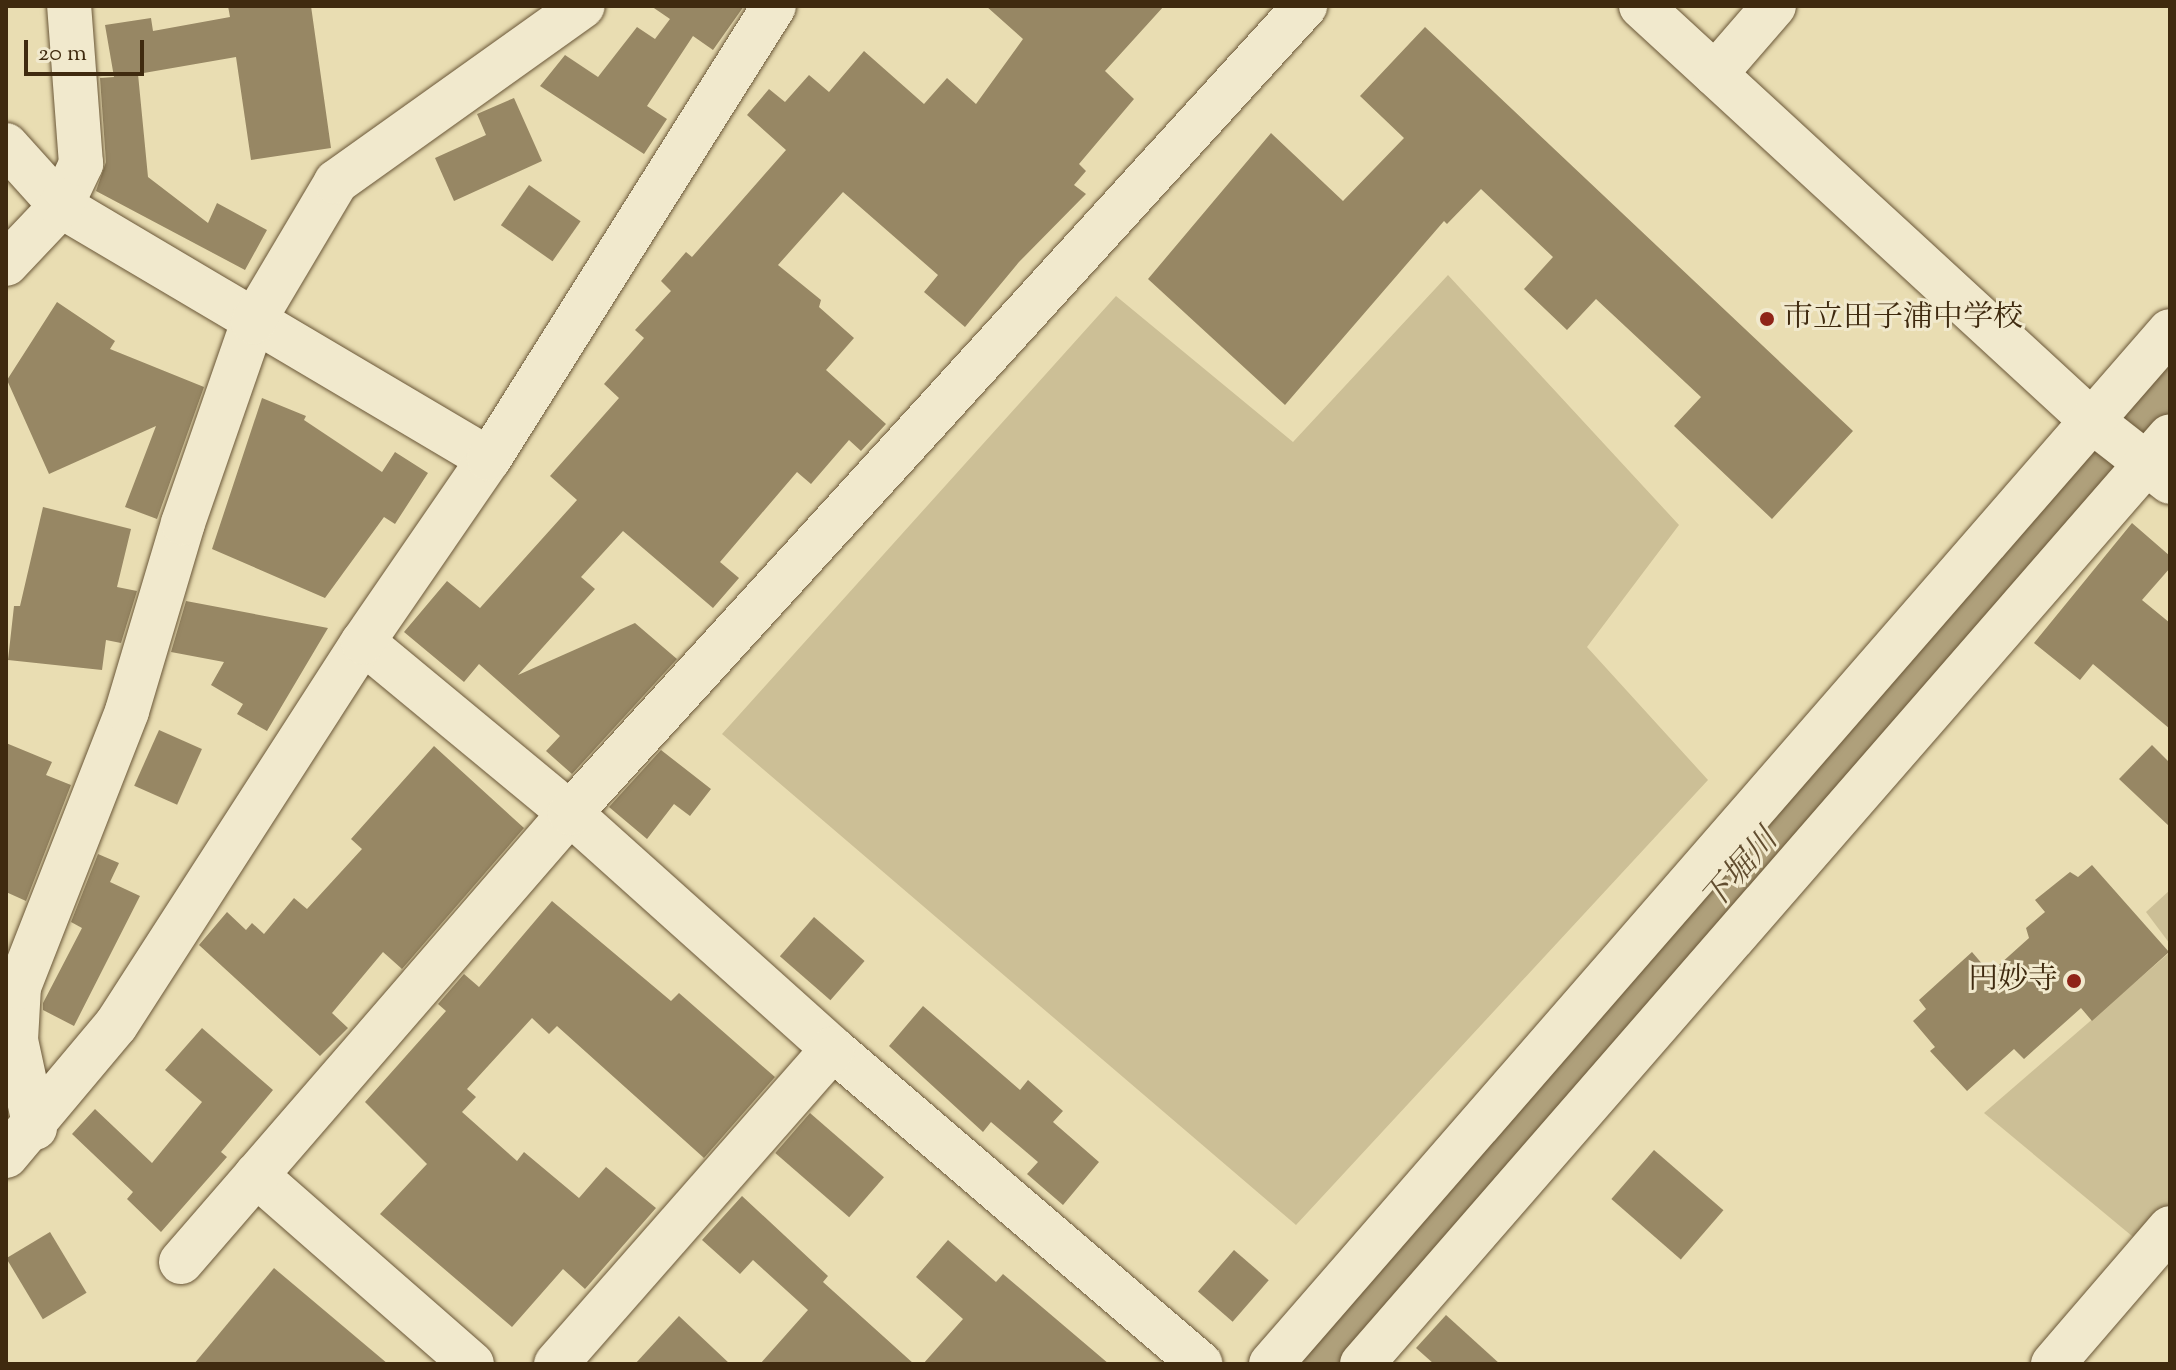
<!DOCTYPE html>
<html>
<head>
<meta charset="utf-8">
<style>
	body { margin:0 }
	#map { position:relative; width:2176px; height:1370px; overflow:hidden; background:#e9ddb2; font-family:"Sorts Mill Goudy","Noto Serif JP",serif }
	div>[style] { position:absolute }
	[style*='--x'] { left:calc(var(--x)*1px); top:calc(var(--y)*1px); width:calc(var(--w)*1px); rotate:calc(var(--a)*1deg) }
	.green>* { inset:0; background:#ccbf96 }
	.river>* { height:72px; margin:-36px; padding:0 36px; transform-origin:36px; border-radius:36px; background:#afa07b }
	.building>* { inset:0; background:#978764; transform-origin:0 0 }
	.roads { filter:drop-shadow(0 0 2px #6a5738) drop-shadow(0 0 2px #6a5738) }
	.minor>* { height:44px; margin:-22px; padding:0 22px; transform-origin:22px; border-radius:22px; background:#f1e9cd }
	.dots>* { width:22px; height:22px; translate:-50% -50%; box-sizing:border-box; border:4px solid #f1e9cd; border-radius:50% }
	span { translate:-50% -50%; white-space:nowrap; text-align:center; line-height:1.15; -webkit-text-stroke:6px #f1e9cd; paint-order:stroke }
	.poi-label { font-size:30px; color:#3f2a0f }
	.left { translate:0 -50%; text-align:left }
	.right { translate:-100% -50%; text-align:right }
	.water-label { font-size:32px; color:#614d2f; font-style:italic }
	.frame { position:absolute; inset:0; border:8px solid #3f2a0f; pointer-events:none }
	.scale { position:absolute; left:24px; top:40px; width:120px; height:36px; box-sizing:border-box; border:4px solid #3f2a0f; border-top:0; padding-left:10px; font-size:24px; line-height:28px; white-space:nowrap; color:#3f2a0f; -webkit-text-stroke:6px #f1e9cd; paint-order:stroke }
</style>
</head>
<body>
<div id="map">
	<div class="green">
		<div style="clip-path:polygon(1448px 275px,1679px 525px,1587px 647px,1708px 780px,1296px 1225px,722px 734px,1116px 296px,1293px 442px)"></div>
		<div style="clip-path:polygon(2170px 890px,2170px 944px,2146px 912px)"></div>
		<div style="clip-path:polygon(2170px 952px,2170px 1206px,2138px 1241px,1984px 1113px)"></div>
	</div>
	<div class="river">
		<div style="--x:1312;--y:1364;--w:1306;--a:-48.94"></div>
	</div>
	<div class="building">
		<div style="clip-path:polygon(228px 6px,311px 6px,331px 148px,251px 160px,236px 57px,138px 74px,148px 177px,208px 223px,217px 203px,267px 230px,245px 270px,96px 191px,106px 162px,100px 78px,114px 77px,105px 25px,151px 18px,153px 31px,230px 17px)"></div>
		<div style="clip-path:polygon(651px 6px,744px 6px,713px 50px,693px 36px,647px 106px,667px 119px,644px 154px,540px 86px,565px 55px,598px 77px,637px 27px,655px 39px,670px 19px)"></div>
		<div style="clip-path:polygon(986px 6px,1164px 6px,1105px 71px,1134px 99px,1079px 164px,1086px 171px,1074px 185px,1086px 194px,1019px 262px,965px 327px,924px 292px,938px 275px,843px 192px,778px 265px,821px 300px,819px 307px,854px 338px,826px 370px,886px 424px,861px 451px,849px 440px,811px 484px,797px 472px,720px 562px,739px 578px,713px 608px,623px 531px,581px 577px,595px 589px,518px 675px,635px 623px,677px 659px,572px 774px,546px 751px,560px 736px,479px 664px,464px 682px,404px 632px,447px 581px,480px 608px,577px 500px,550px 476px,619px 398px,604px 384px,644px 338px,635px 330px,671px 291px,661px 281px,686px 252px,692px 257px,786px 150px,747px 115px,769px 89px,785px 102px,809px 75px,829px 92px,864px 51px,924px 104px,947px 78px,976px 104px,1023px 39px)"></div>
		<div style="clip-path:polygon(1425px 27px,1853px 431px,1772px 519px,1674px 426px,1701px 397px,1596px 299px,1567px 330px,1524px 289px,1553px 257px,1481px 189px,1447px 224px,1444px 221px,1285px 405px,1148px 279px,1271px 133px,1343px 201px,1404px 138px,1360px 96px)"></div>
		<div style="clip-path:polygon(514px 98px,542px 161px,454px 201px,435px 158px,486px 135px,477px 114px)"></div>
		<div style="left:529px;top:185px;width:63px;height:49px;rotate:35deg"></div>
		<div style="clip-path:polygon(57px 302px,115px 341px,110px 349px,204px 387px,157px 519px,125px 507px,156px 426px,49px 474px,7px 380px)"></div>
		<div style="clip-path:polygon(262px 398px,306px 416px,304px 420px,382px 472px,395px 452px,428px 473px,395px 524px,384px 517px,325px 598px,212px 549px)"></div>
		<div style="clip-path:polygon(43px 507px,131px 529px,117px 587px,137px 591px,121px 643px,106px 640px,102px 670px,8px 660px,14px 606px,20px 606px)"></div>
		<div style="clip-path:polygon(2132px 523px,2170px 556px,2170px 568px,2142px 600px,2170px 623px,2170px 729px,2093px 664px,2080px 680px,2034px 643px)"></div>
		<div style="clip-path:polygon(186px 601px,328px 628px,267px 731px,237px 714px,243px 704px,211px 685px,224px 662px,171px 652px)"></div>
		<div style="left:159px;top:730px;width:47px;height:61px;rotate:24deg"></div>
		<div style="clip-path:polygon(6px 743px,52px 762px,46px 775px,71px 785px,26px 901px,6px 892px)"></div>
		<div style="clip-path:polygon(2152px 745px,2170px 763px,2170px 827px,2119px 779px)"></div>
		<div style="clip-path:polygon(434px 746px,524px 828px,402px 969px,383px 952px,332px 1013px,348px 1028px,320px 1056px,199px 945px,227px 912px,246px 930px,252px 923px,264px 934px,294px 898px,307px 909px,362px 849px,351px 839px)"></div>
		<div style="clip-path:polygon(661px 750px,711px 789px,690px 816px,674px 804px,647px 839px,609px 807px)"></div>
		<div style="clip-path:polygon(98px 854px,119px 863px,110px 882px,140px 896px,74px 1026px,43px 1010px,43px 1003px,82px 928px,71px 922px)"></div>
		<div style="clip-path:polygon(2092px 865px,2169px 952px,2092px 1021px,2081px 1008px,2024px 1059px,2014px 1049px,1967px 1091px,1930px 1051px,1935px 1047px,1913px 1021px,1926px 1009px,1919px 1000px,1972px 952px,1990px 973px,2029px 938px,2026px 928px,2045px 912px,2035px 900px,2070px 872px,2078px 877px)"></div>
		<div style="clip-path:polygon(552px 901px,671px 1001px,679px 993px,775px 1077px,704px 1158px,557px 1026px,549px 1034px,532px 1018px,467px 1089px,476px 1097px,462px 1112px,517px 1161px,524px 1152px,579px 1198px,606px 1167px,656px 1208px,585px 1289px,563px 1269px,512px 1327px,380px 1214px,427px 1164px,365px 1102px,446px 1011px,438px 1004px,464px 974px,479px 987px)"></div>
		<div style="left:814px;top:917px;width:67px;height:52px;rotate:41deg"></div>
		<div style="clip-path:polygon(923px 1006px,1020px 1090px,1028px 1080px,1063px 1111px,1053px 1122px,1099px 1162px,1063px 1205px,1027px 1174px,1038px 1162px,991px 1122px,983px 1132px,889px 1046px)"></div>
		<div style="clip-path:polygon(202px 1028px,273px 1090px,221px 1152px,227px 1157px,161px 1232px,127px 1199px,133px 1192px,72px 1134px,95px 1109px,152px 1163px,202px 1102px,165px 1070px)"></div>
		<div style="left:810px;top:1113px;width:98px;height:53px;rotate:41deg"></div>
		<div style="left:1654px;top:1150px;width:92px;height:65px;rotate:41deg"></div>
		<div style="clip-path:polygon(742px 1196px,828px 1276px,823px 1282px,914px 1364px,760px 1364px,808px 1310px,753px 1260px,740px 1274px,702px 1240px)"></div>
		<div style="left:50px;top:1232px;width:71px;height:51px;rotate:59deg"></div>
		<div style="clip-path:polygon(948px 1240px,996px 1282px,1003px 1274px,1109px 1364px,923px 1364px,963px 1319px,916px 1277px)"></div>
		<div style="left:1234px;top:1250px;width:46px;height:55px;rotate:41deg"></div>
		<div style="clip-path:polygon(274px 1268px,388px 1364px,194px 1364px)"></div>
		<div style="clip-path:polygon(1446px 1315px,1500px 1364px,1434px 1364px,1416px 1348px)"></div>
		<div style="clip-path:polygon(679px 1316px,730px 1364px,635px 1364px)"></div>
	</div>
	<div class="roads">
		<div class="minor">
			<div style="--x:1641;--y:6;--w:613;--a:42.62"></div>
			<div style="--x:2092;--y:421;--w:99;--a:38"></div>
			<div style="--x:1715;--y:74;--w:90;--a:-49.1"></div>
			<div style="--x:6;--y:145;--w:82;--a:48"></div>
			<div style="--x:61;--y:206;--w:497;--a:30.6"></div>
			<div style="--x:6;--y:264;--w:80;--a:-46.5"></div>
			<div style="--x:61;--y:206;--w:47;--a:-64.5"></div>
			<div style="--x:81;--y:164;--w:158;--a:-94.3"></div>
			<div style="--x:363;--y:642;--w:268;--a:39.6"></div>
			<div style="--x:570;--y:813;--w:353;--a:41.9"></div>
			<div style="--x:833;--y:1049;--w:484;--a:40.6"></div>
			<div style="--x:35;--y:1128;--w:90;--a:-102.2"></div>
			<div style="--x:16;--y:1040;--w:53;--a:-86.8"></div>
			<div style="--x:19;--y:987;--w:296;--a:-68.6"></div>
			<div style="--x:127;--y:711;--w:196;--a:-73.4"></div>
			<div style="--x:183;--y:523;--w:213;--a:-70.8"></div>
			<div style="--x:253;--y:322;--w:163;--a:-59.3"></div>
			<div style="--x:336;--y:182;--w:303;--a:-35.5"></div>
			<div style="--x:6;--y:1156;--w:171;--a:-50"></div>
			<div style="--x:116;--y:1025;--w:456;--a:-57.2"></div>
			<div style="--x:363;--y:642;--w:222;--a:-55.5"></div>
			<div style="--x:489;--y:459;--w:535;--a:-57.82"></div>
			<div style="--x:256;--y:1175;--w:287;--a:41.2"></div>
			<div style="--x:181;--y:1262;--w:594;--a:-49.1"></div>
			<div style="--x:570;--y:813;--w:1092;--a:-47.67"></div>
			<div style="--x:556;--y:1364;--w:419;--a:-48.7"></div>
			<div style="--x:1271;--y:1364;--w:1369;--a:-48.97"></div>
			<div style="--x:1362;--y:1364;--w:1230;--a:-48.95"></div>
			<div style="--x:2053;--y:1364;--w:179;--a:-49.3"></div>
		</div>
	</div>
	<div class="dots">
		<div style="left:1767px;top:319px;background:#8f2418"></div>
		<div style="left:2074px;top:981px;background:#8f2418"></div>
	</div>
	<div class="poi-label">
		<span class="left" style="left:1783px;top:319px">市立田子浦中学校</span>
		<span class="right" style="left:2058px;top:981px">円妙寺</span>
	</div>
	<div class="water-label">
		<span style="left:1741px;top:871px;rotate:-49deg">下堀川</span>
	</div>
	<div class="frame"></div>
	<div class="scale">20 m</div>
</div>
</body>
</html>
